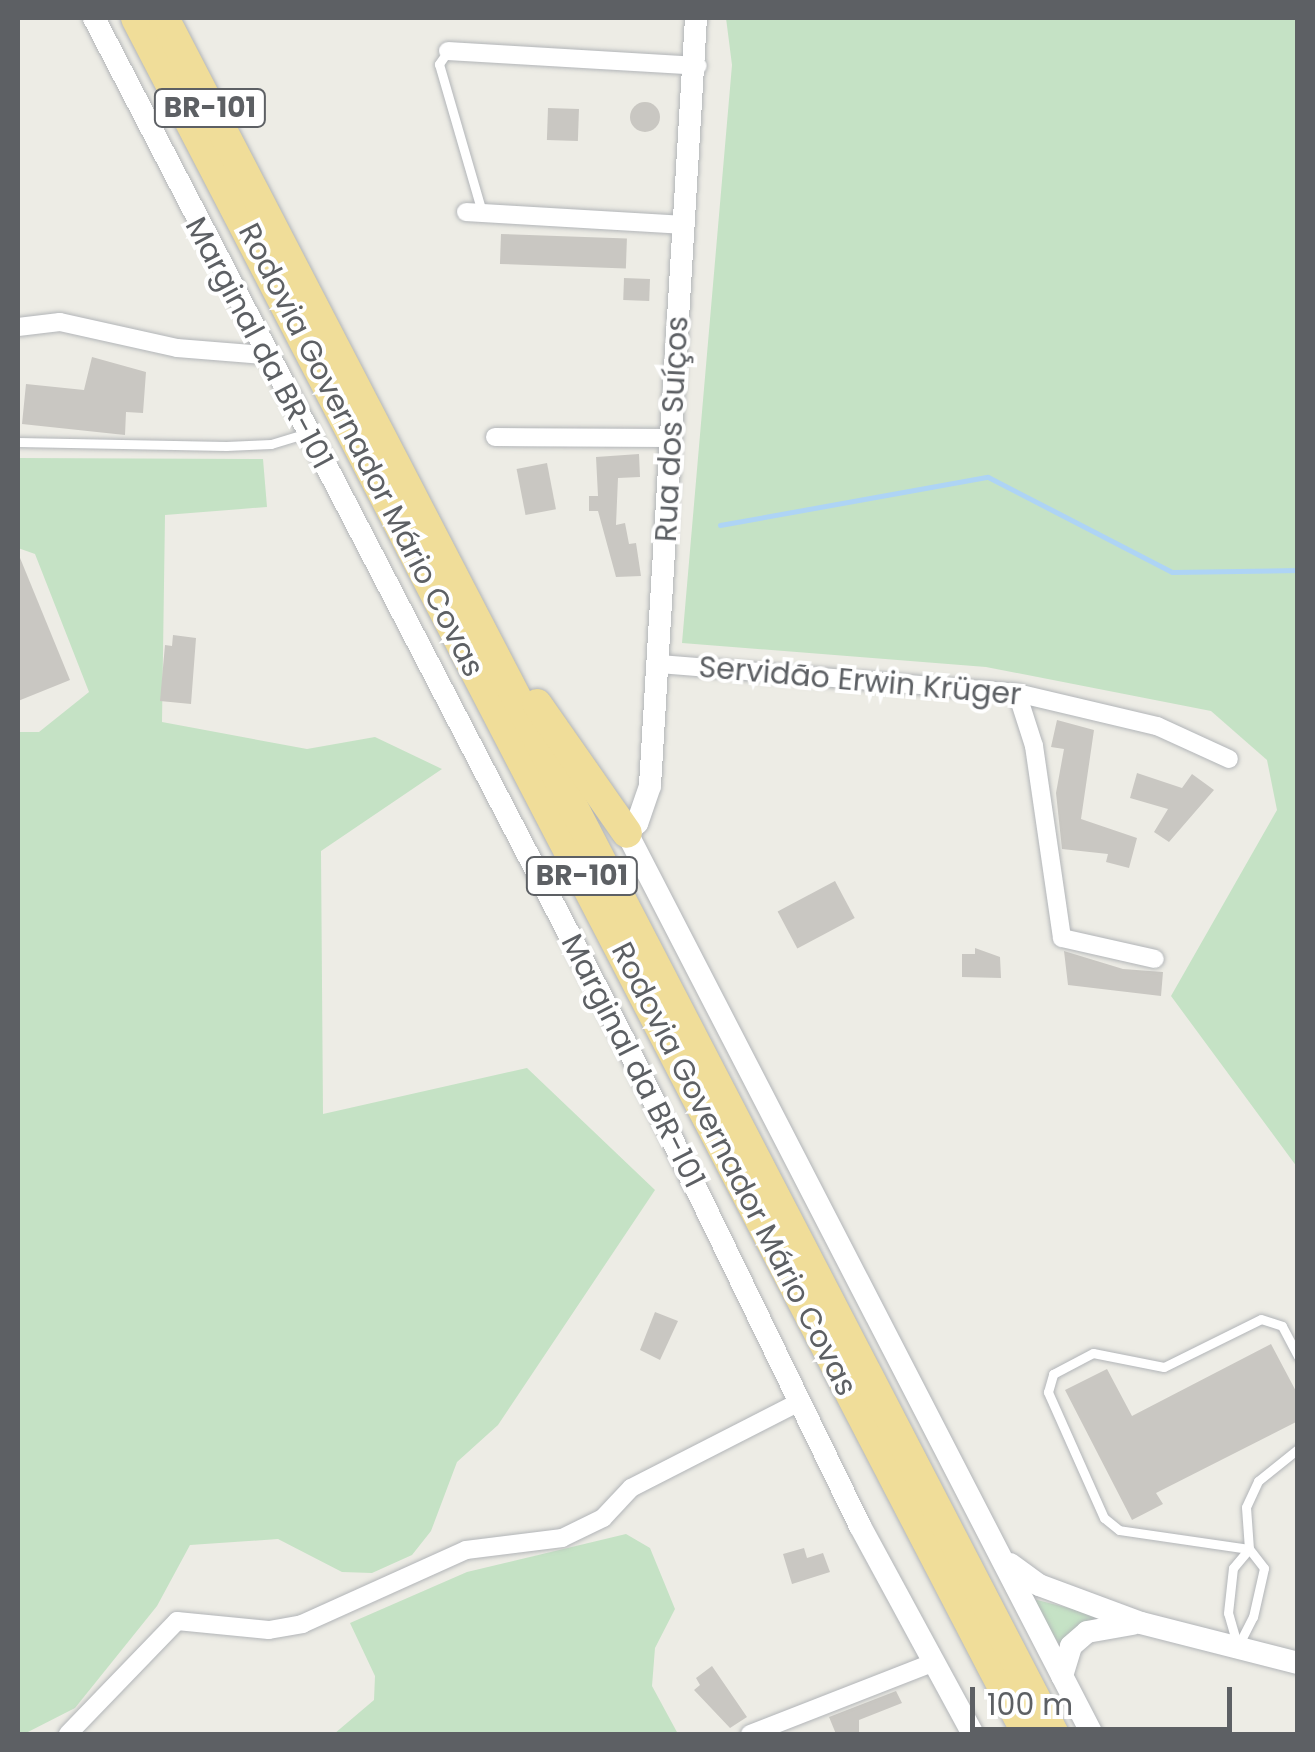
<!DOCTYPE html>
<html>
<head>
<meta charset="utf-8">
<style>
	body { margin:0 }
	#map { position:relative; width:1315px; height:1752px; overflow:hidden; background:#edece5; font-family:Poppins,sans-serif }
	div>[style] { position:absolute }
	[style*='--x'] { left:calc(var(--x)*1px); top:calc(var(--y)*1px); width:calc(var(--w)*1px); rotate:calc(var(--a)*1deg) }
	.green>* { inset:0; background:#c5e2c5 }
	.stream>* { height:5px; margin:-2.5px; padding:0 2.5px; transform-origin:2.5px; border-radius:2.5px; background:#aed4f5 }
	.building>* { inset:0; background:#c9c7c2; transform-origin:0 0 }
	.round { border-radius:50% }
	.roads { filter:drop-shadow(0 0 2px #b2b5b8) drop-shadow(0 0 2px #b2b5b8) }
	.lane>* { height:9px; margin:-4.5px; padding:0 4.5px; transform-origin:4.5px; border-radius:4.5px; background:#fff }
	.street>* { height:18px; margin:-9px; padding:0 9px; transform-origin:9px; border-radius:9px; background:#fff }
	.secondary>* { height:22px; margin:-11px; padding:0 11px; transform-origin:11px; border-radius:11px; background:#fff }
	.highway>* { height:30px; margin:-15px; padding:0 15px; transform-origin:15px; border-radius:15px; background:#f0dd99 }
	span { translate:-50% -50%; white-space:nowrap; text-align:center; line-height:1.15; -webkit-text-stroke:8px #fff; paint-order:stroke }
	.shield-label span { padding:2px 8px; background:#fff; border:2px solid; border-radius:8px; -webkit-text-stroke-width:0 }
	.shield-label { font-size:28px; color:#5d6064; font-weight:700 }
	.street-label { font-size:30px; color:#5d6064 }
	.frame { position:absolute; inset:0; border:20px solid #5d6064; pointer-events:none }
	.scale { position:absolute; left:970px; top:1687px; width:262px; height:45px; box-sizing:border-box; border:5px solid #5d6064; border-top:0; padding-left:12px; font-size:30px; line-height:35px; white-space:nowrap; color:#5d6064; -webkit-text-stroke:8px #fff; paint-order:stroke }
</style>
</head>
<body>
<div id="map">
	<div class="green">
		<div style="clip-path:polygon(726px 18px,1297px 18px,1297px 1167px,1171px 996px,1277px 810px,1267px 760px,1211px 711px,986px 667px,682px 643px,732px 65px)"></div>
		<div style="clip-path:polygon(18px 458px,263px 459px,267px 507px,165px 515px,162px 722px,307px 749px,375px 737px,442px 769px,321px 851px,323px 1114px,527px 1068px,655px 1190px,498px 1425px,457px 1462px,431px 1531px,412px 1555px,372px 1573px,342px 1572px,278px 1539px,190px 1545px,157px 1606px,75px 1708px,24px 1734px,18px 1734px,18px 732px,39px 732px,89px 692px,35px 554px,18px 548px)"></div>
		<div style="clip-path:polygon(626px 1534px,650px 1548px,675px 1609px,655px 1648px,652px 1686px,678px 1734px,334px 1734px,374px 1700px,375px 1676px,350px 1623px,467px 1572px)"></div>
		<div style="clip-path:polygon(1029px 1598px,1109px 1618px,1059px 1644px)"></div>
	</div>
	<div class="stream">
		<div style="--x:720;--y:525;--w:272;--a:-10.2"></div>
		<div style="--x:988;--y:477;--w:207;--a:27.3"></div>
		<div style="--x:1172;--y:572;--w:126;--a:-0.9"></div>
	</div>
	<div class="building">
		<div class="round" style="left:630px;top:102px;width:30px;height:30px"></div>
		<div style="left:548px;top:108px;width:31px;height:32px;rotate:2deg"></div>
		<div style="left:501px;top:234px;width:126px;height:30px;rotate:2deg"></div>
		<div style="left:624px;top:278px;width:26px;height:22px;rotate:2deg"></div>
		<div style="clip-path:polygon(92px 357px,146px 372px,143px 413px,126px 412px,125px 435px,22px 424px,26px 384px,84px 390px)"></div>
		<div style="clip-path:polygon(639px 454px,640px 477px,618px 478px,616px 525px,625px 523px,629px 544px,636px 543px,641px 576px,616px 577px,598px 511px,589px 511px,589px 496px,598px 496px,596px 457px)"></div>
		<div style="left:547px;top:463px;width:47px;height:31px;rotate:79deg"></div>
		<div style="clip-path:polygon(18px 553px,70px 680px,18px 701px)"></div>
		<div style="clip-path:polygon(173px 635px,196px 638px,191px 704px,160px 701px,165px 645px,172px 646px)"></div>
		<div style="clip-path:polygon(1057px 720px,1094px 730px,1081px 819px,1137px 838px,1129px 868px,1106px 862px,1108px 854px,1062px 849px,1056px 793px,1064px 749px,1051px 747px)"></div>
		<div style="clip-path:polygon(1137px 773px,1182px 788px,1192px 774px,1214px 790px,1169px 842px,1154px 832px,1168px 809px,1130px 798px)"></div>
		<div style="left:835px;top:881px;width:42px;height:65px;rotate:62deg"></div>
		<div style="clip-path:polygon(975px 948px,1000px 957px,1001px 978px,962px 977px,962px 954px,975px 954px)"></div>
		<div style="clip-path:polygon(1064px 951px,1123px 969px,1163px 972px,1161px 996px,1068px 985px)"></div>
		<div style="clip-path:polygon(655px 1312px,678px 1321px,660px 1360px,640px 1350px)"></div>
		<div style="clip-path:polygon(1271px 1344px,1298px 1395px,1298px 1421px,1156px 1493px,1163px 1504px,1132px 1520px,1065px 1390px,1107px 1369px,1132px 1416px)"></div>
		<div style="clip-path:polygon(804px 1548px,807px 1558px,823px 1553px,830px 1572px,792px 1584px,783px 1554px)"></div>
		<div style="clip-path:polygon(712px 1666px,747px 1717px,730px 1728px,694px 1690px,700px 1685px,696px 1678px)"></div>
		<div style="clip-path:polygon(896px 1691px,902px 1703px,859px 1720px,859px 1734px,836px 1734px,829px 1717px)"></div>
	</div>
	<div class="roads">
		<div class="lane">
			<div style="--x:448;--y:51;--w:16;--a:125"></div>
			<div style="--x:439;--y:64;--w:154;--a:73.8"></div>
			<div style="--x:18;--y:442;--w:208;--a:1.1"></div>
			<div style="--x:226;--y:446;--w:45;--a:-2.5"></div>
			<div style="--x:271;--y:444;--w:37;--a:-17"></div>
			<div style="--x:1249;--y:1549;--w:131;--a:-171.7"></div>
			<div style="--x:1119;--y:1530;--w:19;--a:-141"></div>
			<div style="--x:1104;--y:1518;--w:138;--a:-114"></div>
			<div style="--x:1048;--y:1392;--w:19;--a:-74"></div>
			<div style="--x:1053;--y:1374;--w:45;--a:-27.7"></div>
			<div style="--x:1093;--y:1353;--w:72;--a:11.2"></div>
			<div style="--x:1164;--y:1367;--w:108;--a:-26.3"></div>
			<div style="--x:1261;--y:1319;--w:22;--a:18"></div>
			<div style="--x:1282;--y:1326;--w:34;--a:62"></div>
			<div style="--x:1237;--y:1644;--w:32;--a:-106"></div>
			<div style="--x:1228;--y:1613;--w:45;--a:-83.7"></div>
			<div style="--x:1233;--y:1568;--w:25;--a:-50"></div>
			<div style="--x:1239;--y:1644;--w:30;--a:-63"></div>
			<div style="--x:1253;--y:1617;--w:50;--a:-77.3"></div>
			<div style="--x:1264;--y:1568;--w:24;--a:-128"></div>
			<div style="--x:1249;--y:1549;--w:42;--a:-94.1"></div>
			<div style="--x:1246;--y:1507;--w:29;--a:-65"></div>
			<div style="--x:1258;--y:1481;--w:51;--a:-38.7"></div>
		</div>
		<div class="street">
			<div style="--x:448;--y:51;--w:250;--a:3.4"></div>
			<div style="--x:466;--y:212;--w:219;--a:3.4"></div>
			<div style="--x:18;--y:327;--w:42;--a:-6.8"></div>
			<div style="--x:60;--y:322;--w:120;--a:12.5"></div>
			<div style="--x:177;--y:348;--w:87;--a:4.6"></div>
			<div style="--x:495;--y:437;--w:175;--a:0.3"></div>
			<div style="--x:659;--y:664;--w:359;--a:4.6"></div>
			<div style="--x:1017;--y:693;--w:144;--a:13.3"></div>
			<div style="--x:1157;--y:726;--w:79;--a:24.6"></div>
			<div style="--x:1017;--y:693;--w:56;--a:72.2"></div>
			<div style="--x:1034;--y:746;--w:194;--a:81.7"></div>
			<div style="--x:1062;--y:938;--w:95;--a:12.7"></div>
			<div style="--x:68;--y:1734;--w:157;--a:-46"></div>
			<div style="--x:177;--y:1621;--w:92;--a:5.6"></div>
			<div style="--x:269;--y:1630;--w:34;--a:-10"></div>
			<div style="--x:302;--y:1624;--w:180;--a:-24.3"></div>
			<div style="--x:466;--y:1550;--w:97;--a:-7.1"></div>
			<div style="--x:562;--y:1538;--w:46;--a:-26"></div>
			<div style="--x:603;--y:1518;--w:41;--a:-47"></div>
			<div style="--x:631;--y:1488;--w:189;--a:-27.1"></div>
			<div style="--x:750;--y:1734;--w:195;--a:-21.3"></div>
		</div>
		<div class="secondary">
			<div style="--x:94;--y:18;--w:1151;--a:62.59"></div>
			<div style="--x:624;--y:1040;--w:540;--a:64.1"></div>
			<div style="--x:860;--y:1526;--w:237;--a:61.5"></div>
			<div style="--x:696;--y:18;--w:769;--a:93.43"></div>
			<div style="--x:650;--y:786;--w:39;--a:109"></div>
			<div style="--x:637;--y:823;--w:14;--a:135"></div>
			<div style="--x:627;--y:833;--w:1014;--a:62.7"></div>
			<div style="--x:1010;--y:1564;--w:36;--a:36"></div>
			<div style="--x:1039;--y:1585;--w:109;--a:20.4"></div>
			<div style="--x:1141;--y:1623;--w:162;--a:14.3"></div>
			<div style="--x:1062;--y:1676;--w:31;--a:-73"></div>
			<div style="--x:1071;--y:1646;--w:21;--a:-41"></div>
			<div style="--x:1087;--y:1632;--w:46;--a:-10.1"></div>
		</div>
		<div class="highway">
			<div style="--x:136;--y:18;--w:1934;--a:62.56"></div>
			<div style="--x:164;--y:18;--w:1933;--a:62.59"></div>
			<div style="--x:537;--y:704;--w:157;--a:55.1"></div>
		</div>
	</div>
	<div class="shield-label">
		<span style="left:210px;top:108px">BR-101</span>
		<span style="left:582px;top:876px">BR-101</span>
	</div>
	<div class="street-label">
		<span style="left:259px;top:343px;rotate:62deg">Marginal da BR-101</span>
		<span style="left:672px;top:429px;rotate:-87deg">Rua dos Suíços</span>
		<span style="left:361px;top:450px;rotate:63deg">Rodovia Governador Mário Covas</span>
		<span style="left:860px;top:681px;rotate:5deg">Servidão Erwin Krüger</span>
		<span style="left:633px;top:1061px;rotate:63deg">Marginal da BR-101</span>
		<span style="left:734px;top:1169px;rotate:63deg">Rodovia Governador Mário Covas</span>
	</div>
	<div class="frame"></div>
	<div class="scale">100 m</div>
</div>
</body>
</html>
